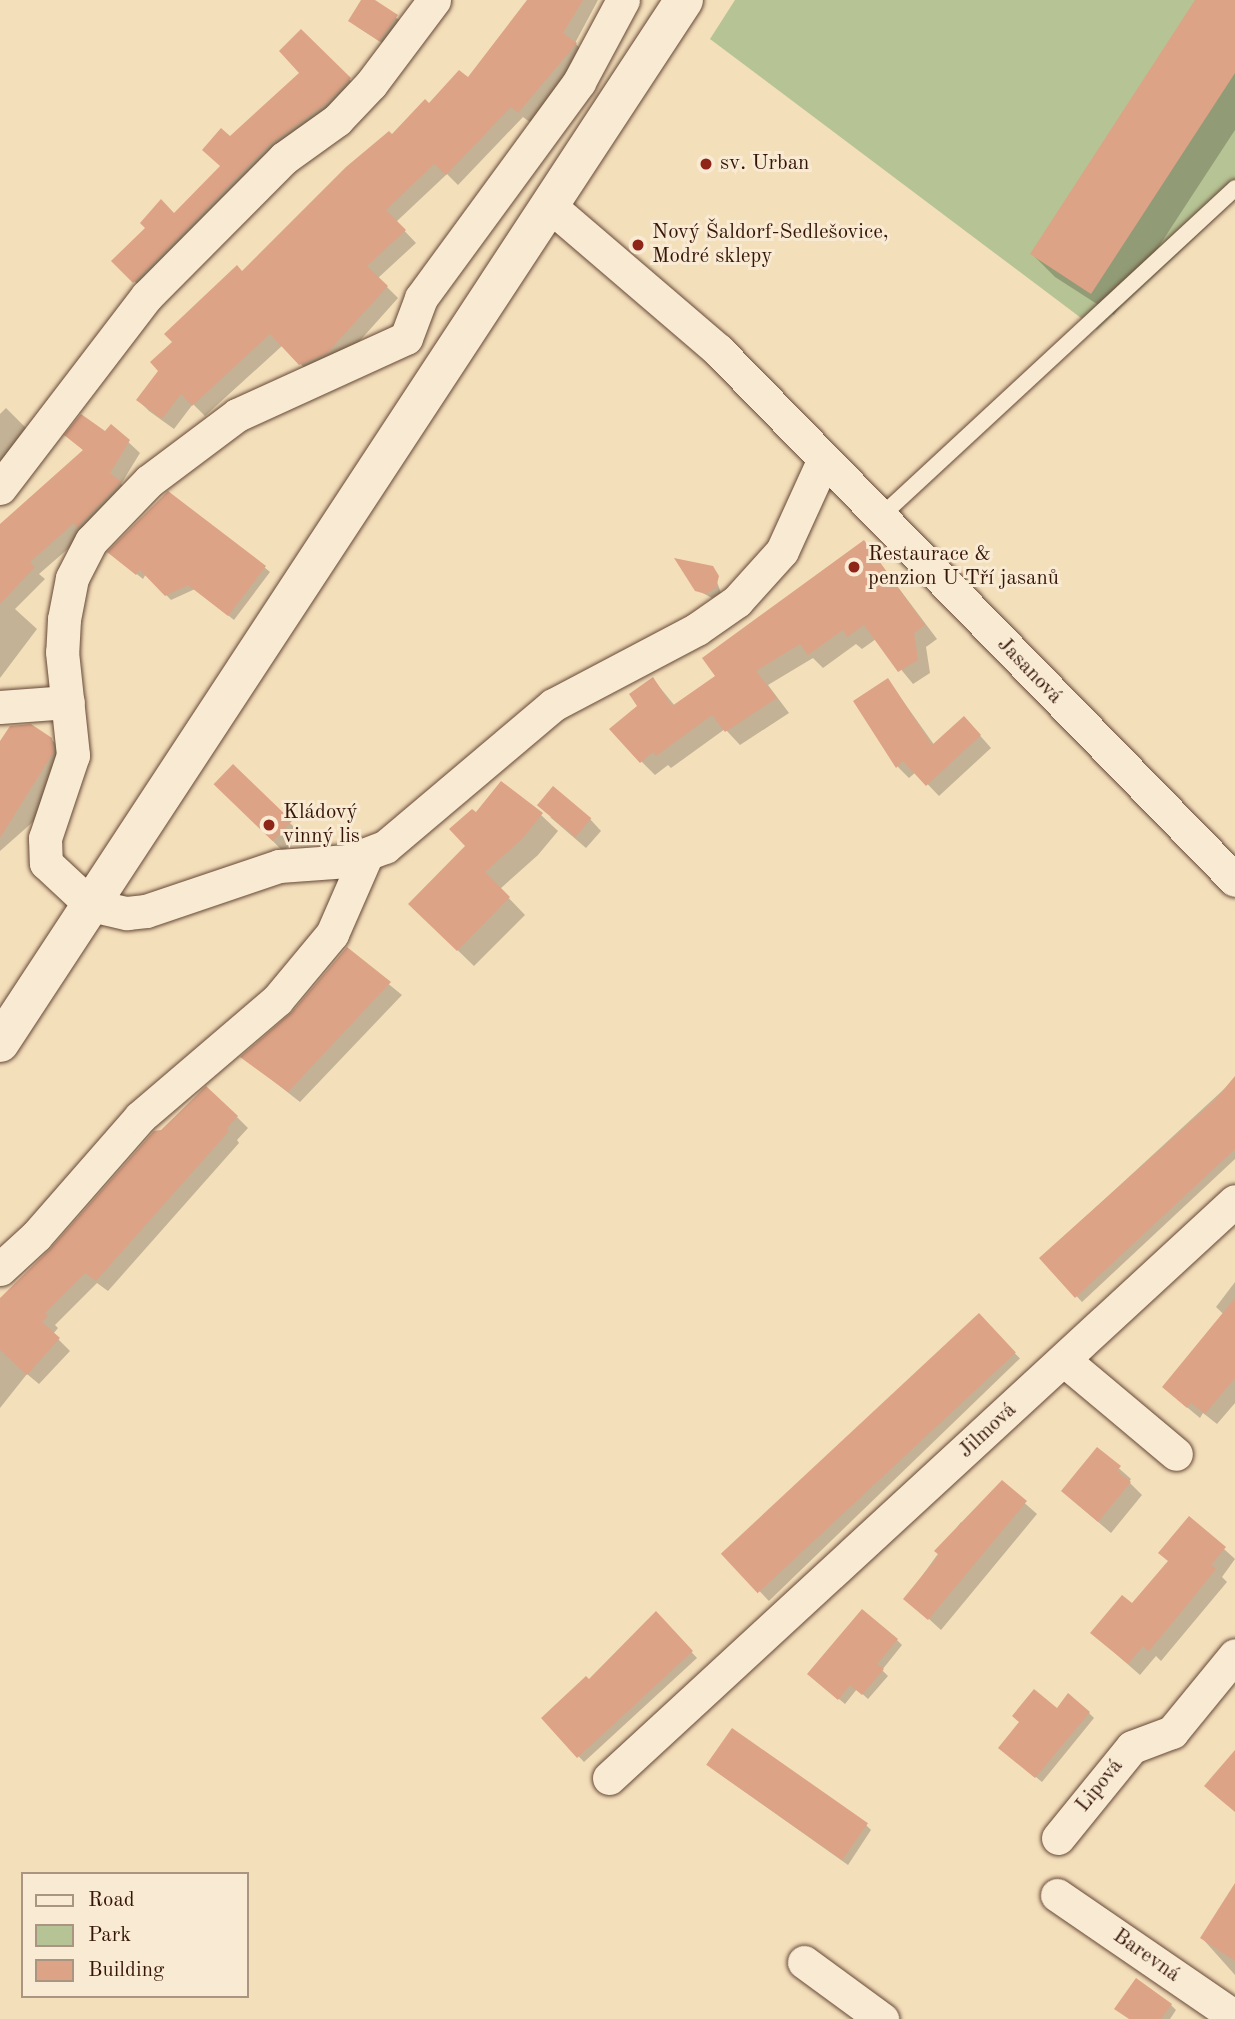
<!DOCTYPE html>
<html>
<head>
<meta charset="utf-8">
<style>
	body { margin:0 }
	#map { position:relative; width:1235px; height:2019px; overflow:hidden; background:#f4dfbb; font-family:"Old Standard TT",serif }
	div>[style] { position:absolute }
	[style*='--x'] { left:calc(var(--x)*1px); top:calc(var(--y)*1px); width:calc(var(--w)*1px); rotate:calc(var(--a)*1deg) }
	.green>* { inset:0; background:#b6c394 }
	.shadow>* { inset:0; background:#0003; transform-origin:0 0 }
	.building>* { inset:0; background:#dda386; transform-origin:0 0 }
	.roads { filter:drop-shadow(0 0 2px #664836) drop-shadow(0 0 2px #664836) }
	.lane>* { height:16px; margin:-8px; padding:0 8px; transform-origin:8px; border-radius:8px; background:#f8ead3 }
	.street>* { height:33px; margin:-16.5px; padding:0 16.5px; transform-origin:16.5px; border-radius:16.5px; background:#f8ead3 }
	.secondary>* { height:38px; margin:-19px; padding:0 19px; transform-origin:19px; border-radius:19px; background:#f8ead3 }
	.dots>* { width:19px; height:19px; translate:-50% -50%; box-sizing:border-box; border:4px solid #f8ead3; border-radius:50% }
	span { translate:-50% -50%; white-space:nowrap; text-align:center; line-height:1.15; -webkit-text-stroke:6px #f8ead3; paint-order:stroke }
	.poi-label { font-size:21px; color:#361509 }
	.left { translate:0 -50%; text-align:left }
	.street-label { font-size:21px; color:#361509 }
	.legend { position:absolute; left:21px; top:1872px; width:228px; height:126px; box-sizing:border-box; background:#f8ead3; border:2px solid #aa9582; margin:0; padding:9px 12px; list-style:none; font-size:21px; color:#361509 }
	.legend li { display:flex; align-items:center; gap:14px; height:35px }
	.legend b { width:35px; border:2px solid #aa9582 }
</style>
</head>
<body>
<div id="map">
	<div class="green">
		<div style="clip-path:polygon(735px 0,1235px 0,1235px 200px,1097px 330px,710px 39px)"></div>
	</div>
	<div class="shadow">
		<div style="clip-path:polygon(365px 0,372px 0,402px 22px,385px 45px,356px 26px)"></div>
		<div style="clip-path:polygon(533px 0,598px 0,575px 43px,587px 56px,531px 123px,523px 117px,458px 185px,447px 174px,396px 222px,416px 243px,378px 278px,398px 298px,340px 363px,312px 376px,283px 345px,205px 416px,193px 404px,174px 429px,149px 411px,138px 400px,243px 273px,392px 136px,468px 79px)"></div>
		<div style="clip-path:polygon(1197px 0,1235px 0,1235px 130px,1114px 315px,1055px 277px,1032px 254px)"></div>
		<div style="clip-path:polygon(301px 31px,358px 88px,143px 290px,114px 261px,174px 215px,222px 166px,230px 138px,302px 73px)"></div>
		<div style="clip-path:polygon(6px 408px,31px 433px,0 476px,0 414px)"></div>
		<div style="clip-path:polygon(111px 426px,140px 453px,121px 484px,131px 494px,39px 574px,45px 579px,15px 609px,37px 629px,0 678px,0 528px,84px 451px,67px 435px,106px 434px)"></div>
		<div style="clip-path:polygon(864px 542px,937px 639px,926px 647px,930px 673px,913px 684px,876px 639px,862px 649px,856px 644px,823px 668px,813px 658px,768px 685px,789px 713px,740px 745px,725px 729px,671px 768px,668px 765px,655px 775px,641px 761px,640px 707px,653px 679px,675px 706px,717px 676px)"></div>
		<div style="clip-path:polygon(115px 557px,264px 567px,270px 572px,234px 620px,195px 589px,171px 600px,146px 574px,143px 579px)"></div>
		<div style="clip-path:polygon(712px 568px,721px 593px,712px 598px,697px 590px)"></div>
		<div style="clip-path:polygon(888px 680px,935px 746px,976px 731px,991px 748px,939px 796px,916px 772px,909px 778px,898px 767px,855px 702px)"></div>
		<div style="clip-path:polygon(51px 739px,66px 754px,34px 821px,0 851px,0 744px)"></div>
		<div style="left:234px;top:767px;width:95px;height:25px;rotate:45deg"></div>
		<div style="clip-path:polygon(541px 815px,558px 831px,538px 855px,500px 889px,525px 915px,474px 966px,410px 904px,467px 846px)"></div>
		<div style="clip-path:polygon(550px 817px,590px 819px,601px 831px,586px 848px)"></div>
		<div style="clip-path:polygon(347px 950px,402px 995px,300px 1102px,243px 1057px,293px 1014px)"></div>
		<div style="clip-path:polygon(1235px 1079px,1235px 1159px,1082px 1302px,1041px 1258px)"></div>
		<div style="clip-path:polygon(237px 1117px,248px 1128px,237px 1140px,239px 1143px,108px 1291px,97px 1283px,55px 1325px,58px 1328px,53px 1334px,70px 1351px,39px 1384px,27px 1374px,0 1408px,0 1303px)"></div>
		<div style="clip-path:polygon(1235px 1282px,1235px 1325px,1216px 1307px)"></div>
		<div style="left:979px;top:1316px;width:59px;height:349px;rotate:46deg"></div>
		<div style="clip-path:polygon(1235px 1373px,1235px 1403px,1217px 1424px,1203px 1413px,1200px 1418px,1176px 1398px)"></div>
		<div style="clip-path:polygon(1097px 1449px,1131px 1479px,1129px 1482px,1142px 1495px,1111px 1533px,1075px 1502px)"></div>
		<div style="clip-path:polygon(1002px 1483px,1037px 1514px,941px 1630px,906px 1598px,961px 1522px,966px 1526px)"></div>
		<div style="clip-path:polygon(1224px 1549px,1235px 1559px,1222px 1577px,1227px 1582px,1161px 1661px,1156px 1656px,1140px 1675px,1092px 1633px)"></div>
		<div style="clip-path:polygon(656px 1614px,697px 1658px,584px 1762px,543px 1719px,589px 1682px)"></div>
		<div style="clip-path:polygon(897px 1640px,902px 1645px,882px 1670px,888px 1676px,868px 1699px,857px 1689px,845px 1704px,815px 1679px)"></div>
		<div style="clip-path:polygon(1057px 1710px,1089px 1713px,1094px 1718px,1042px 1782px,1006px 1753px)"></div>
		<div style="clip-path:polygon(714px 1770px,866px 1825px,871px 1830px,848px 1865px)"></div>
		<div style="clip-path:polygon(1235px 1895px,1235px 1975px,1202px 1938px)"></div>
		<div style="clip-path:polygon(1171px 2005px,1176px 2010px,1170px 2019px,1129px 2019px)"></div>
	</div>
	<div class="building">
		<div style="clip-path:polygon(361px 0,375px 0,398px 15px,379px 41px,348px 21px)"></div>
		<div style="clip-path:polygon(527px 0,583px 0,563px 33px,577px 43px,518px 113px,511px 107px,446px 175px,434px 164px,386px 210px,406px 230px,367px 266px,388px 286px,327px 353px,299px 365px,270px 334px,192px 406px,181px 394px,162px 419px,136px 400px,158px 371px,150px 362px,172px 342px,164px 334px,237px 265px,242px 271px,346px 167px,389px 131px,392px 134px,425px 99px,429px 103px,459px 70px,468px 77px)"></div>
		<div style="clip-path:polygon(1195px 0,1235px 0,1235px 73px,1091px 294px,1030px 254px)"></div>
		<div style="clip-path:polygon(301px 29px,351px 78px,324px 105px,270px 144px,133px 283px,111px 261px,145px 228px,140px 223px,161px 199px,174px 213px,220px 166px,202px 150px,221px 128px,230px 136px,299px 73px,279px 51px)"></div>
		<div style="clip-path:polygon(81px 414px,105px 431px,111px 424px,130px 440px,110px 473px,121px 482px,77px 528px,74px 523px,30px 562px,35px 567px,0 604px,0 524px,83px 450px,64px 435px)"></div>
		<div style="clip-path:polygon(168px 491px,266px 566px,228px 616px,188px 585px,165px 596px,140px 570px,136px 575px,107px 552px)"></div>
		<div style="clip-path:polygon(864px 540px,925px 625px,914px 633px,918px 660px,898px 672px,864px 625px,847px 637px,843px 630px,808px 655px,800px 644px,756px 671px,777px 698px,725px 732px,712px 715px,656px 756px,653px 752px,640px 763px,609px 729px,637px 706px,629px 694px,653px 677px,672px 706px,715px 676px,702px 658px)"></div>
		<div style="clip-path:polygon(674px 558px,713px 566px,719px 576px,716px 588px,706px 594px,695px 591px)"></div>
		<div style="clip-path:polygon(888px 678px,932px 745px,964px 716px,981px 735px,926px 786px,903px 761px,896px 768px,853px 701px)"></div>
		<div style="clip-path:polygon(31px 724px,52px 738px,53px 753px,0 838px,0 741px,10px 726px)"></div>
		<div style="left:233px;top:764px;width:82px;height:28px;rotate:44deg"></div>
		<div style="clip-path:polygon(501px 781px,543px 813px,522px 839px,485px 872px,510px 897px,457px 951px,408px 904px,465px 846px,449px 829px,472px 809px,476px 812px)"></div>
		<div style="left:553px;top:786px;width:50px;height:25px;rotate:40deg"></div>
		<div style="clip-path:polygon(347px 947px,391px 982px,288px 1092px,240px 1057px,292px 1012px)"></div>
		<div style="clip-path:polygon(1235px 1076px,1235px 1149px,1075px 1298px,1039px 1258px,1215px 1100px)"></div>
		<div style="clip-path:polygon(206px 1086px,238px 1116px,227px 1128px,229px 1131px,96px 1281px,85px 1273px,45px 1313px,48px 1316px,42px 1322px,60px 1338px,27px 1375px,0 1350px,0 1298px,50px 1249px,154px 1131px,161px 1130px)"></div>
		<div style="clip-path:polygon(1235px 1298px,1235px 1378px,1205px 1414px,1191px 1403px,1187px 1408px,1162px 1387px)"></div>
		<div style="left:979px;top:1313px;width:54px;height:353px;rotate:47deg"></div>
		<div style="clip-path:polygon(1097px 1447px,1121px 1466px,1117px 1471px,1131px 1482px,1098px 1522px,1061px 1491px)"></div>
		<div style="clip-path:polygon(1002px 1480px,1027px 1501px,928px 1620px,903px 1599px,939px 1555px,934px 1551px)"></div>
		<div style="clip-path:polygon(1189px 1516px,1226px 1547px,1211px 1565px,1216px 1569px,1183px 1610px,1149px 1651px,1143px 1646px,1128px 1664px,1090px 1633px,1122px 1595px,1132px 1603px,1168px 1561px,1158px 1553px)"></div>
		<div style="clip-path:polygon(862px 1609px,898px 1639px,877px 1664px,884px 1669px,862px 1695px,850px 1685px,838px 1700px,807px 1674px)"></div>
		<div style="clip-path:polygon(656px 1611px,693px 1651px,577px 1758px,541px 1718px,586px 1676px,589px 1679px)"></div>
		<div style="clip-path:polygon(1034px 1689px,1057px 1708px,1068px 1693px,1090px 1712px,1035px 1778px,998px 1748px,1019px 1722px,1012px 1716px)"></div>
		<div style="left:732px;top:1728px;width:166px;height:45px;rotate:35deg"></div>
		<div style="clip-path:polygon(1235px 1750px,1235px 1812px,1204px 1786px)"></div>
		<div style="clip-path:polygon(1235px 1883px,1235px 1961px,1200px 1938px)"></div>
		<div style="clip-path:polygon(1136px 1978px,1172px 2004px,1161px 2019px,1129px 2019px,1114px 2009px)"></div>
	</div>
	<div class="roads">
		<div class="lane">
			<div style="--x:878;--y:519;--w:487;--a:-42.8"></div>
		</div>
		<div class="street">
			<div style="--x:550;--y:206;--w:221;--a:40.6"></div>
			<div style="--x:718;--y:350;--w:740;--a:45.71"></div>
			<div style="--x:406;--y:338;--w:186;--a:155.5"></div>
			<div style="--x:237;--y:415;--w:110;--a:143.1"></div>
			<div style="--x:149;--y:481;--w:83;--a:134"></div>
			<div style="--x:91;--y:541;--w:42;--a:117.2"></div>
			<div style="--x:72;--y:578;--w:42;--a:101"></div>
			<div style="--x:64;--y:619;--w:33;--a:93"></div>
			<div style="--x:62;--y:652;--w:104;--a:83.9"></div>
			<div style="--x:73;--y:755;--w:88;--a:108.6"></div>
			<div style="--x:45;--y:838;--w:25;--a:88"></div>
			<div style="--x:46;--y:863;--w:62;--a:43"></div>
			<div style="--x:91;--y:905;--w:37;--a:13"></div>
			<div style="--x:127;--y:913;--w:19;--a:-6"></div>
			<div style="--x:146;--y:911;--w:140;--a:-18.7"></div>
			<div style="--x:279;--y:866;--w:69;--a:-4.1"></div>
			<div style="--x:348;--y:861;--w:40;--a:-21"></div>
			<div style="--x:385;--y:847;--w:220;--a:-40.2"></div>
			<div style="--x:553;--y:705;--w:163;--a:-27.8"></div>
			<div style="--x:697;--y:629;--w:49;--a:-35"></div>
			<div style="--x:737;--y:601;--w:67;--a:-48"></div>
			<div style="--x:782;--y:551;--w:101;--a:-65.5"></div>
			<div style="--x:406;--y:338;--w:43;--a:-69.4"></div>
			<div style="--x:421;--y:298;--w:268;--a:-53.8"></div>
			<div style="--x:579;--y:82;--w:93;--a:-61.8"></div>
			<div style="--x:0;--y:488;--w:242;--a:-52.6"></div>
			<div style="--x:147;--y:296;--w:194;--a:-45.2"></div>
			<div style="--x:284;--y:158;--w:65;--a:-35.6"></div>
			<div style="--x:337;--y:120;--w:50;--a:-46.6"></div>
			<div style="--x:371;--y:84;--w:105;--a:-53.1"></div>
			<div style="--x:0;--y:707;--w:68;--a:-4.2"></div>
			<div style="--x:0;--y:1269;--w:49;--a:-42.5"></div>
			<div style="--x:36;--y:1236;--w:158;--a:-48.8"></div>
			<div style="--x:140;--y:1117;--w:180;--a:-40.5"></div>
			<div style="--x:277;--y:1000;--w:86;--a:-50.2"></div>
			<div style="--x:332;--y:934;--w:85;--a:-66.4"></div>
			<div style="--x:1064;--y:1360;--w:146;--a:40"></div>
			<div style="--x:609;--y:1778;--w:851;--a:-42.67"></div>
			<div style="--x:1058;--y:1838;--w:117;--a:-50.9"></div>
			<div style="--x:1132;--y:1747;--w:43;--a:-20.6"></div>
			<div style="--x:1172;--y:1732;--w:99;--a:-50.7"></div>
			<div style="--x:1057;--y:1895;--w:216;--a:34.4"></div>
			<div style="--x:804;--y:1962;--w:97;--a:36.2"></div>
		</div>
		<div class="secondary">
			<div style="--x:0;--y:1043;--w:1247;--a:-56.74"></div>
		</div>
	</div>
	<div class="dots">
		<div style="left:706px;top:164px;background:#8f2418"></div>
		<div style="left:638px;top:245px;background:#8f2418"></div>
		<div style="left:854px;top:567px;background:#8f2418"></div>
		<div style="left:269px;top:825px;background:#8f2418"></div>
	</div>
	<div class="poi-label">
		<span class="left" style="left:720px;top:164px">sv. Urban</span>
		<span class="left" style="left:652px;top:245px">Nový Šaldorf-Sedlešovice,<br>Modré sklepy</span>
		<span class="left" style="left:868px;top:567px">Restaurace &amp;<br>penzion U Tří jasanů</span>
		<span class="left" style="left:283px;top:825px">Kládový<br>vinný lis</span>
	</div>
	<div class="street-label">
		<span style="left:1029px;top:671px;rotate:46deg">Jasanová</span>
		<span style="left:988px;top:1431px;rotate:-43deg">Jilmová</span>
		<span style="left:1100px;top:1786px;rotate:-51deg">Lipová</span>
		<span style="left:1146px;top:1956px;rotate:35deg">Barevná</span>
	</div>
	<ul class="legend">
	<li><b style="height:9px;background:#f8ead3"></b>Road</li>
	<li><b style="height:19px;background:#b6c394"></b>Park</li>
	<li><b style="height:19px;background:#dda386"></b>Building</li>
	</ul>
</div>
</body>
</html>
